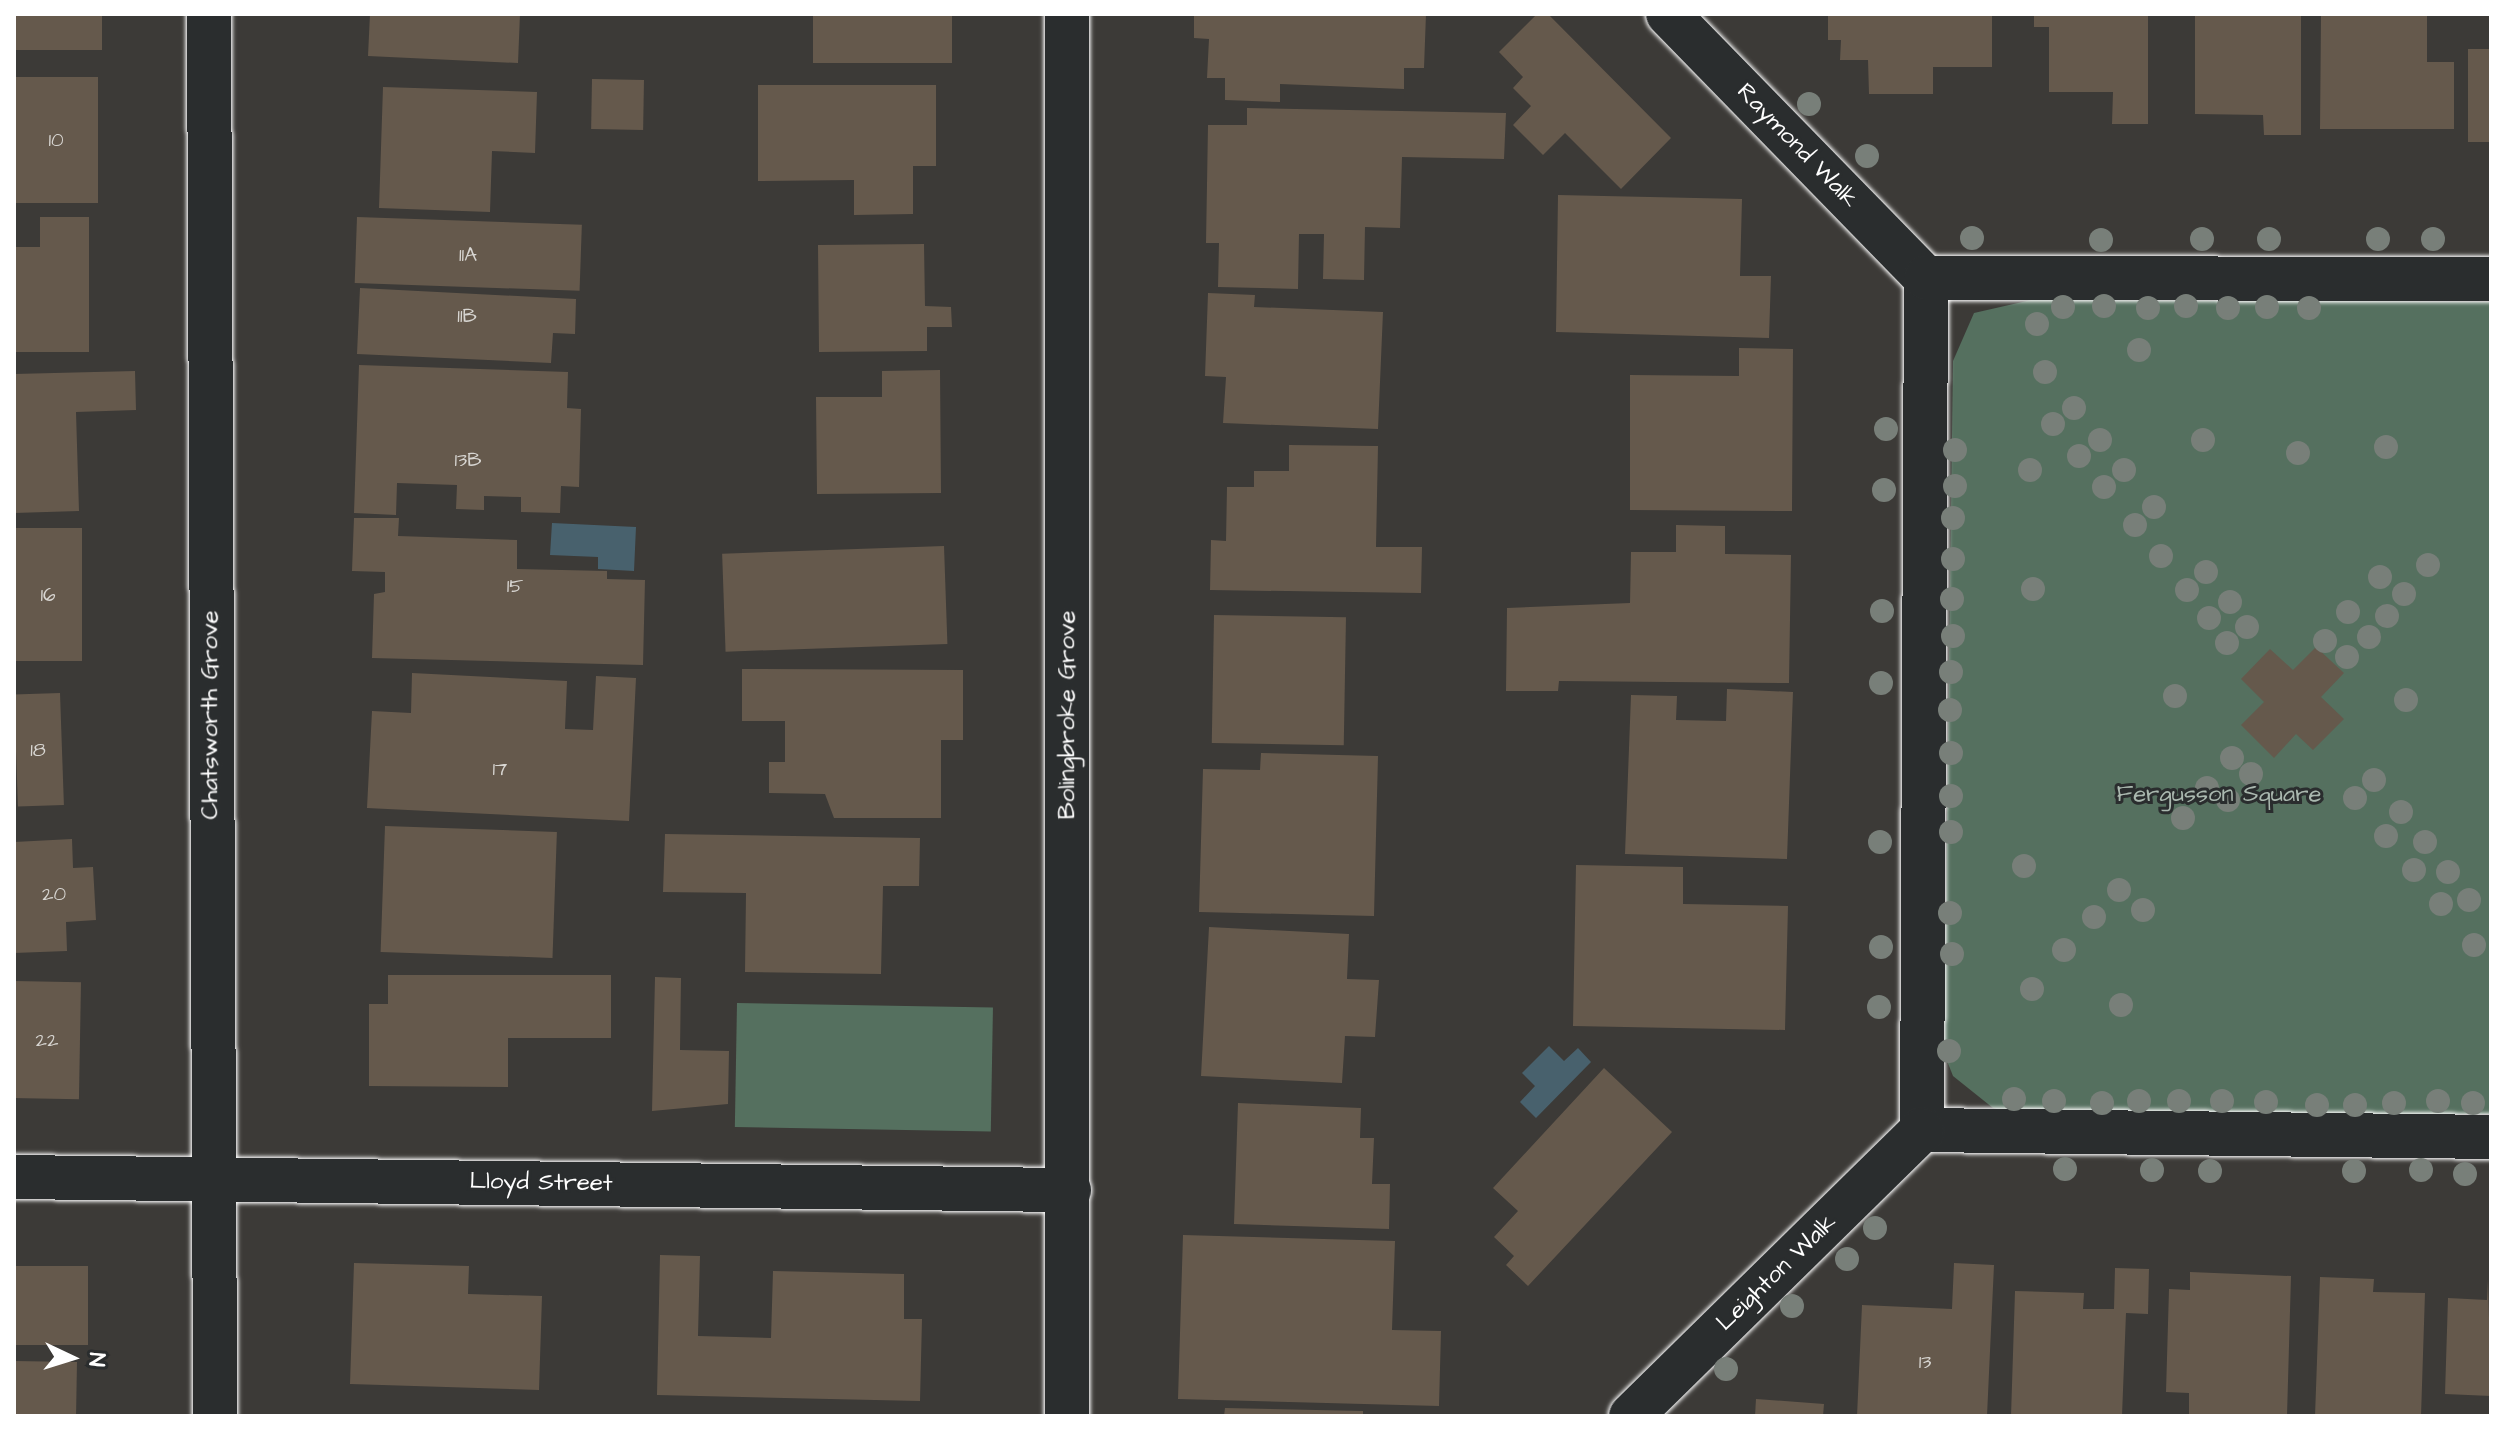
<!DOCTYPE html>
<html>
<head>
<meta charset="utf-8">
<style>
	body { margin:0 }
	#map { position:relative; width:2505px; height:1430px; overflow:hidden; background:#3c3a37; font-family:"Architects Daughter",sans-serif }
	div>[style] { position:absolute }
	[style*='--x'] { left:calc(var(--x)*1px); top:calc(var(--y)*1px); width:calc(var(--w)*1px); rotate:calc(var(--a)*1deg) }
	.green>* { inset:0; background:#55705f; transform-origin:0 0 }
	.water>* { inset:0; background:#48616d }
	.building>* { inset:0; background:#65594c; transform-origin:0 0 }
	.roads { filter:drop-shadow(0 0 2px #fff) drop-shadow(0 0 2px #fff) }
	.minor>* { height:44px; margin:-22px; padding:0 22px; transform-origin:22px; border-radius:22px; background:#2a2d2e }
	.trees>* { width:24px; height:24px; margin:-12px; border-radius:50%; background:#787f79 }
	span { translate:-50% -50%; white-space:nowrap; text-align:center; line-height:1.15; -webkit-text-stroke:6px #2a2d2e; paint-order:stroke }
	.number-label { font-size:20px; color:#d8d6d2 }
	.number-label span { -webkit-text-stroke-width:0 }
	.street-label { font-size:24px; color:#fff }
	.park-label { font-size:24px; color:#aab8af }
	.frame { position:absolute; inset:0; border:16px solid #fff; pointer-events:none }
	.north { position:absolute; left:32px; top:1318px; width:80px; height:80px; -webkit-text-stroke:6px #2a2d2e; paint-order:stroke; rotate:94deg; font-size:22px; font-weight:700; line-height:32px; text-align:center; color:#fff }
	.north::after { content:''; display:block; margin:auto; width:28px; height:36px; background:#fff; clip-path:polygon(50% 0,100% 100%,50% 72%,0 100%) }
</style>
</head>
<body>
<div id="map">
	<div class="green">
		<div style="clip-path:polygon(2031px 300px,2491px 302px,2491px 1114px,2018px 1115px,1993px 1108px,1953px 1076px,1944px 1053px,1953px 361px,1974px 313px)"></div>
		<div style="left:737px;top:1003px;width:256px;height:124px;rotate:1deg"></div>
	</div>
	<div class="water">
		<div style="clip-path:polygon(552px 523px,636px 527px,634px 571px,598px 569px,598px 557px,550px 555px)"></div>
		<div style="clip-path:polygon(1549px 1046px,1564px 1061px,1578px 1048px,1591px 1062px,1536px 1118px,1520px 1102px,1535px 1086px,1522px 1073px)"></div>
	</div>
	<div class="building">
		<div style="left:14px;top:14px;width:88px;height:36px"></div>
		<div style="clip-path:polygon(370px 14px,520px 14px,518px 63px,368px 56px)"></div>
		<div style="left:813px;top:14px;width:139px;height:49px"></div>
		<div style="clip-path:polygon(1194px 14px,1426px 14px,1424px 68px,1404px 68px,1404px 89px,1280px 84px,1280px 102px,1225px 100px,1225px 78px,1207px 78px,1209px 39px,1194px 38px)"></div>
		<div style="clip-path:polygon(1537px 14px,1548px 14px,1671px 138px,1621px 189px,1565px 133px,1543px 155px,1513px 125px,1531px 106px,1513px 88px,1523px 77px,1499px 52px)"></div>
		<div style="clip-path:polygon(1828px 14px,1992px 14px,1992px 67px,1933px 67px,1933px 94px,1869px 94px,1868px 60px,1840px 60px,1841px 40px,1828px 40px)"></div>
		<div style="clip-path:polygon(2034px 14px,2148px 14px,2148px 124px,2112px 124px,2113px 92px,2049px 92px,2049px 27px,2034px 27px)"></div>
		<div style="clip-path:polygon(2195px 14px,2301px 14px,2301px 135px,2264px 135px,2263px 115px,2195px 114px)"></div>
		<div style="clip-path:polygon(2321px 14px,2427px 14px,2427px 62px,2454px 62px,2454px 129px,2320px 129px)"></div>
		<div style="left:2468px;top:49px;width:23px;height:93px"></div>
		<div style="left:14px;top:77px;width:84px;height:126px"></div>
		<div style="left:592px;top:79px;width:52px;height:50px;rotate:1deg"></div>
		<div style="clip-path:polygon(758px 85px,936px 85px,936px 166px,913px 166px,913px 214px,854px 215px,854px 180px,758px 181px)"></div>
		<div style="clip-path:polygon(383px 87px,537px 92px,535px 153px,492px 151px,490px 212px,379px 208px)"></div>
		<div style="clip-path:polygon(1247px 108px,1506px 113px,1504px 159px,1402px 157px,1400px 228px,1365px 227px,1364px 280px,1323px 279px,1324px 234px,1299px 234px,1298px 289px,1218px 287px,1219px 243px,1206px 243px,1208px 125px,1247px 125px)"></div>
		<div style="clip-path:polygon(1558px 195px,1742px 199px,1740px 276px,1771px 276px,1769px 338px,1556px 332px)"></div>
		<div style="clip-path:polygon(40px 217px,89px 217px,89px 352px,14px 352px,14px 247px,40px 247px)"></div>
		<div style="left:357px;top:217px;width:225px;height:66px;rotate:2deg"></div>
		<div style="clip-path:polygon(924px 244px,925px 306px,951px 307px,952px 327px,927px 327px,927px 351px,819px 352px,818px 245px)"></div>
		<div style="clip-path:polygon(360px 288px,576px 299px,575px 334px,553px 333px,551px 363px,357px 354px)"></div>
		<div style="clip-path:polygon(1208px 293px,1255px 295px,1254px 307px,1383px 312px,1378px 429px,1223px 423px,1226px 377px,1205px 376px)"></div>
		<div style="clip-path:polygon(1739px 348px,1793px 349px,1792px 511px,1630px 510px,1630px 375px,1739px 376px)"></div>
		<div style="clip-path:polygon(359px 365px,568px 372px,567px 408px,581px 409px,579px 487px,561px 486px,560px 513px,521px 512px,521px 497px,484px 496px,484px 510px,456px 509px,457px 485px,397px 483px,396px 515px,354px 513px)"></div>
		<div style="clip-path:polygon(940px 370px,941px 493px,817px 494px,816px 397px,882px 397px,882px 371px)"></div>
		<div style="clip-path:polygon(135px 371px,136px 410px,76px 412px,79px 511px,14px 513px,14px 374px)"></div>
		<div style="clip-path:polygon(1289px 445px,1378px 446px,1376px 547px,1422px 547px,1421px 593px,1210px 590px,1211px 540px,1226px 541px,1227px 487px,1254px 487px,1254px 471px,1289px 471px)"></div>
		<div style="clip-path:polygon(354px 518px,399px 518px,398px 536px,517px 540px,517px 569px,607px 571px,607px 579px,645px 580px,643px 665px,372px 658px,374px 594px,385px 592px,385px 572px,352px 571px)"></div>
		<div style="clip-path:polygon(1676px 525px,1725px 526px,1725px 554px,1791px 555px,1789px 683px,1559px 681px,1558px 691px,1506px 691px,1507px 608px,1630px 603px,1631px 552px,1676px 552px)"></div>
		<div style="left:82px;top:528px;width:133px;height:68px;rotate:90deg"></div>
		<div style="left:944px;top:546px;width:98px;height:222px;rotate:88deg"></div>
		<div style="left:1214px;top:615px;width:132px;height:128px;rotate:1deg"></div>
		<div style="clip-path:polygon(2316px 647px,2344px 673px,2321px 697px,2344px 719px,2313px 750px,2296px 734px,2274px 758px,2241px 725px,2264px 702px,2241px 679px,2270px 649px,2293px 670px)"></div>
		<div style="clip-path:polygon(742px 669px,963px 670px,963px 740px,941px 740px,941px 818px,834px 818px,825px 794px,769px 793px,769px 762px,785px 762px,785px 721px,742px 721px)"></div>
		<div style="clip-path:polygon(412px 673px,567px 681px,565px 729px,593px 730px,596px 676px,636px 678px,629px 821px,367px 808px,372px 711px,411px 713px)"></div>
		<div style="clip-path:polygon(1727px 689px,1793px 692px,1787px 859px,1625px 854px,1631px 695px,1677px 696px,1676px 720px,1726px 721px)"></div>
		<div style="left:60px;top:693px;width:112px;height:46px;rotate:88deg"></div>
		<div style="clip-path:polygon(1261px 753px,1378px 756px,1374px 916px,1199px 912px,1203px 769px,1260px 770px)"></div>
		<div style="left:385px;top:826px;width:172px;height:126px;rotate:2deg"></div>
		<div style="clip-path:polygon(665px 834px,920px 838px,919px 886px,883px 886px,881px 974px,745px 972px,746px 893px,663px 892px)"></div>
		<div style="clip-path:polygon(72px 839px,73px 868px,93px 867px,96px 920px,66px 922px,67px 951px,14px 953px,14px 842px)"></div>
		<div style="clip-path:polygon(1576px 865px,1683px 867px,1683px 904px,1788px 906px,1785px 1030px,1573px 1026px)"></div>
		<div style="clip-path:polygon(1209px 927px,1349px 934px,1347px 979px,1379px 980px,1375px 1037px,1345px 1036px,1342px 1083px,1201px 1076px)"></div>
		<div style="clip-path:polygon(388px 975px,611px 975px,611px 1038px,508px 1038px,508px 1087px,369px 1086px,369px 1004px,388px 1004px)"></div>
		<div style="clip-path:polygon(655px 977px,681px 978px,680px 1050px,729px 1051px,728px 1104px,652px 1111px)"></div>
		<div style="left:14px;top:981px;width:67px;height:117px;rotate:1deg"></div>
		<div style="clip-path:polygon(1604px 1068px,1672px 1132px,1528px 1286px,1506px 1265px,1514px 1256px,1494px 1237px,1518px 1211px,1493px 1188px)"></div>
		<div style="clip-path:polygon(1238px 1103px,1361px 1108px,1360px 1138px,1374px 1138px,1372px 1184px,1390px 1184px,1389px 1229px,1234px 1224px)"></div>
		<div style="clip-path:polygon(1183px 1235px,1395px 1241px,1392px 1330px,1441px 1331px,1439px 1406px,1178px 1399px)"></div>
		<div style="clip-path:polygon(660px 1255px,700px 1256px,698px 1336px,771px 1338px,773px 1271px,904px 1274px,904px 1319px,922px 1319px,920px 1401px,657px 1395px)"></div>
		<div style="clip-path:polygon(354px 1263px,469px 1266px,468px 1294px,542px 1296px,539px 1390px,350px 1384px)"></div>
		<div style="clip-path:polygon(1954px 1263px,1994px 1265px,1987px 1416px,1857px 1416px,1862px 1305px,1952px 1309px)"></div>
		<div style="left:14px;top:1266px;width:74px;height:79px"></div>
		<div style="clip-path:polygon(2115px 1268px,2149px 1269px,2148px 1314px,2126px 1313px,2122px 1416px,2011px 1416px,2015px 1291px,2084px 1293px,2083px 1309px,2114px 1309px)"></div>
		<div style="clip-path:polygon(2190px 1272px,2291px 1276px,2287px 1416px,2189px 1416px,2189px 1393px,2166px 1392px,2169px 1289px,2190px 1290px)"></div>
		<div style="clip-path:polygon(2320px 1277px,2374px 1279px,2373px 1292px,2425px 1293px,2421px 1416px,2315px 1416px)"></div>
		<div style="clip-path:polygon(2488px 1279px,2491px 1396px,2445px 1394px,2448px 1298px,2487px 1300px)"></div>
		<div style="left:14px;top:1361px;width:63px;height:55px;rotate:1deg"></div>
		<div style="clip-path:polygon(1756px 1399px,1824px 1404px,1823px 1416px,1755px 1416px)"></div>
		<div style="clip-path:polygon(1225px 1408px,1363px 1411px,1363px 1416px,1224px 1416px)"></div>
	</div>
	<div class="roads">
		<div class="minor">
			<div style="--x:209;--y:14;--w:1402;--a:89.75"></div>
			<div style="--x:1668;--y:14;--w:369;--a:45.7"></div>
			<div style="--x:1922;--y:1130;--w:852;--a:-89.73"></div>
			<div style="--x:1926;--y:278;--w:565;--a:0.1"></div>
			<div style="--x:1922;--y:1130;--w:569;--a:0.7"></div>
			<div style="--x:14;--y:1177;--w:1055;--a:0.71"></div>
			<div style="--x:1067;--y:1416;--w:1402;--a:-90"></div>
			<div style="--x:1631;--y:1416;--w:408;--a:-44.5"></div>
		</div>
	</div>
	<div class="trees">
		<div style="left:1809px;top:104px"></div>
		<div style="left:1867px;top:156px"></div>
		<div style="left:1972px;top:238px"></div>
		<div style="left:2202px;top:239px"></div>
		<div style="left:2269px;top:239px"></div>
		<div style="left:2378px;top:239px"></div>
		<div style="left:2433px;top:239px"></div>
		<div style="left:2101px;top:240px"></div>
		<div style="left:2104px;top:306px"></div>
		<div style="left:2186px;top:306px"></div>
		<div style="left:2063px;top:307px"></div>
		<div style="left:2267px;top:307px"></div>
		<div style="left:2148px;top:308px"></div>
		<div style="left:2228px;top:308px"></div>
		<div style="left:2309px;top:308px"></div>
		<div style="left:2037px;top:324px"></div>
		<div style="left:2139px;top:350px"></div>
		<div style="left:2045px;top:372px"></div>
		<div style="left:2074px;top:408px"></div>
		<div style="left:2053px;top:424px"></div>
		<div style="left:1886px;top:429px"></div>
		<div style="left:2100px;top:440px"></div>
		<div style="left:2203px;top:440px"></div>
		<div style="left:2386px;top:447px"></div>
		<div style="left:1955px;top:450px"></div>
		<div style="left:2298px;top:453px"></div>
		<div style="left:2079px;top:456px"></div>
		<div style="left:2030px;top:470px"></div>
		<div style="left:2124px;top:470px"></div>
		<div style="left:1955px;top:486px"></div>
		<div style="left:2104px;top:487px"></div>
		<div style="left:1884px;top:490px"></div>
		<div style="left:2154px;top:507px"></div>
		<div style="left:1953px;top:518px"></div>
		<div style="left:2135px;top:525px"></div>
		<div style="left:2161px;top:556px"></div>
		<div style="left:1953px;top:559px"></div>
		<div style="left:2428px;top:565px"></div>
		<div style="left:2206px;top:572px"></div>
		<div style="left:2380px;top:577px"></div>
		<div style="left:2033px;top:589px"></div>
		<div style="left:2187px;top:590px"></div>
		<div style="left:2404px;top:594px"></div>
		<div style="left:1952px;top:599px"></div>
		<div style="left:2230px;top:602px"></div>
		<div style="left:1882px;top:611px"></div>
		<div style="left:2348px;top:612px"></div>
		<div style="left:2387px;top:616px"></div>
		<div style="left:2209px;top:618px"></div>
		<div style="left:2247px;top:627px"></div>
		<div style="left:1953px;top:636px"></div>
		<div style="left:2369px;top:637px"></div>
		<div style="left:2325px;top:641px"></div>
		<div style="left:2227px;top:643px"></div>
		<div style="left:2347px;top:657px"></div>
		<div style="left:1951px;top:672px"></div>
		<div style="left:1881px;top:683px"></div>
		<div style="left:2175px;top:696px"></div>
		<div style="left:2406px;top:700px"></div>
		<div style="left:1950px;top:710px"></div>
		<div style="left:1951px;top:753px"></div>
		<div style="left:2232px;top:758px"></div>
		<div style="left:2251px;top:774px"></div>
		<div style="left:2374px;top:780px"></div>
		<div style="left:2207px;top:788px"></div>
		<div style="left:1951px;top:796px"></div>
		<div style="left:2355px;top:798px"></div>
		<div style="left:2228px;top:800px"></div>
		<div style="left:2401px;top:812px"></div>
		<div style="left:2183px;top:818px"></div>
		<div style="left:1951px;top:832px"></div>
		<div style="left:2386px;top:836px"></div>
		<div style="left:1880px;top:842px"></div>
		<div style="left:2425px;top:842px"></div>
		<div style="left:2024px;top:866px"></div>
		<div style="left:2414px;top:870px"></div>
		<div style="left:2448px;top:872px"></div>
		<div style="left:2119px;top:890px"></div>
		<div style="left:2469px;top:900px"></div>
		<div style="left:2441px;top:904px"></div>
		<div style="left:2143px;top:910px"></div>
		<div style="left:1950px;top:913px"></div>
		<div style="left:2094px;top:917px"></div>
		<div style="left:2474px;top:945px"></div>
		<div style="left:1881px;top:947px"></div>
		<div style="left:2064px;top:950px"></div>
		<div style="left:1952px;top:954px"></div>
		<div style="left:2032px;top:989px"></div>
		<div style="left:2121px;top:1005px"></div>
		<div style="left:1879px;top:1007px"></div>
		<div style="left:1949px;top:1051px"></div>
		<div style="left:2014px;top:1099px"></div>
		<div style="left:2054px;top:1101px"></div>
		<div style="left:2139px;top:1101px"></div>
		<div style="left:2179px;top:1101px"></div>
		<div style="left:2222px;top:1101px"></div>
		<div style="left:2438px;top:1101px"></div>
		<div style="left:2266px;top:1102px"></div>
		<div style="left:2102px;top:1103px"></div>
		<div style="left:2394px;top:1103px"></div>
		<div style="left:2473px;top:1103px"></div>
		<div style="left:2317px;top:1105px"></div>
		<div style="left:2355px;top:1105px"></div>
		<div style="left:2065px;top:1169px"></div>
		<div style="left:2152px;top:1170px"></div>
		<div style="left:2421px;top:1170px"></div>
		<div style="left:2210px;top:1171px"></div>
		<div style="left:2354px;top:1171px"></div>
		<div style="left:2465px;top:1174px"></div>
		<div style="left:1875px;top:1228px"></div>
		<div style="left:1847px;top:1259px"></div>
		<div style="left:1792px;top:1306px"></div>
		<div style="left:1726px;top:1369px"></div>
	</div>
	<div class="number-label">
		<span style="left:56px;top:140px">10</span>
		<span style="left:468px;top:255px">11A</span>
		<span style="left:467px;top:316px">11B</span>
		<span style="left:468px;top:460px">13B</span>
		<span style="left:515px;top:586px">15</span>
		<span style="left:48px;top:595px">16</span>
		<span style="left:38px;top:750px">18</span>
		<span style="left:500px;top:769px">17</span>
		<span style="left:54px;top:894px">20</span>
		<span style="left:47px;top:1040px">22</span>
		<span style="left:1925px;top:1362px">13</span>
	</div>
	<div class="street-label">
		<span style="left:1797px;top:146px;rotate:46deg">Raymond Walk</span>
		<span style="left:211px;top:715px;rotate:-90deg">Chatsworth Grove</span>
		<span style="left:1068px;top:715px;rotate:-90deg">Bolingbroke Grove</span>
		<span style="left:541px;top:1183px;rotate:1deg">Lloyd Street</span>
		<span style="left:1777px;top:1273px;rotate:-44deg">Leighton Walk</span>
	</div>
	<div class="park-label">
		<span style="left:2219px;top:795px">Fergusson Square</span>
	</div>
	<div class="frame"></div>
	<div class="north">N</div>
</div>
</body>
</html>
